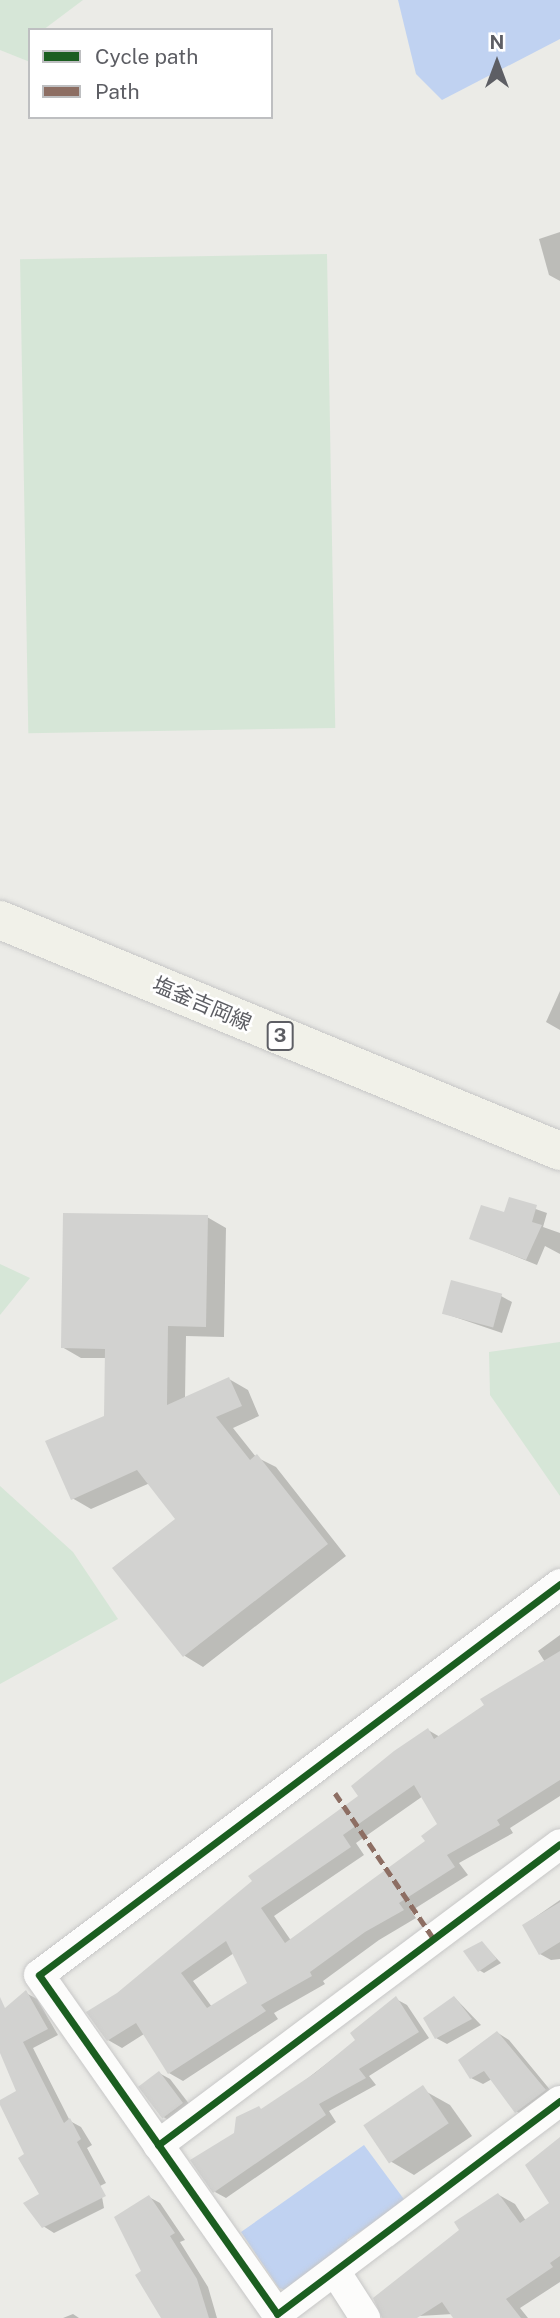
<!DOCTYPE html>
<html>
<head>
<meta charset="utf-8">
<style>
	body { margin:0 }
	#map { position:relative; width:560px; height:2318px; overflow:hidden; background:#ebebe7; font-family:"Public Sans","Noto Sans JP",sans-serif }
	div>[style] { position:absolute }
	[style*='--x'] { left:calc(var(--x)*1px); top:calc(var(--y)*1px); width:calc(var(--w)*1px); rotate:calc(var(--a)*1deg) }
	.green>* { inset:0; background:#d6e6d7; transform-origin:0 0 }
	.water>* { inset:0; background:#c0d2f1 }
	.shadow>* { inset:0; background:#0003 }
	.building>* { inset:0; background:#d2d2d0; transform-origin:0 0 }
	.roads { filter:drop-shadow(0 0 2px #c7c7c7) drop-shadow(0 0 2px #c7c7c7) }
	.street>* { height:30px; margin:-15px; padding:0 15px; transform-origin:15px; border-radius:15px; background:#fcfcfb }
	.primary>* { height:38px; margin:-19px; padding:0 19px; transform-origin:19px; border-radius:19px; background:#f1f1e9 }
	.quiet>* { height:5px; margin-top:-2.5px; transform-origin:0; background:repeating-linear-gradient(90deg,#8d6e63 0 10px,transparent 0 15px) }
	.cycleway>* { height:7px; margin:-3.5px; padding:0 3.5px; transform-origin:3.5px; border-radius:3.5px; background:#1b5e20 }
	span { translate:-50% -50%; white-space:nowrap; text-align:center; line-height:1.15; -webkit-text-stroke:5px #fff; paint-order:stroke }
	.shield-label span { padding:2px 5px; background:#fff; border:2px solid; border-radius:5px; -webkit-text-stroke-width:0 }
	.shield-label { font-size:19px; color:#5d5e64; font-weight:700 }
	.street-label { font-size:21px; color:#5d5e64 }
	.legend { position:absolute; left:28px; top:28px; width:245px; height:91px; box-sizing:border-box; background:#fff; border:2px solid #bebfc1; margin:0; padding:9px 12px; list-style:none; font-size:21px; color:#5d5e64 }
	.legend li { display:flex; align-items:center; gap:14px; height:35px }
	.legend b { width:35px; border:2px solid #bebfc1 }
	.north { position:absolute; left:462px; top:28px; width:70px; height:70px; -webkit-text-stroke:5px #fff; paint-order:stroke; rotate:0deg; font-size:19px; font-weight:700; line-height:28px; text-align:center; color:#5d5e64 }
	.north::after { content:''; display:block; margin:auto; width:24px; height:32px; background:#5d5e64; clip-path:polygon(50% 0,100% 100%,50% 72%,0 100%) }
</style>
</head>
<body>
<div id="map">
	<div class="green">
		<div style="clip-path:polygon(0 0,83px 0,43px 30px,30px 30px,30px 62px,0 50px)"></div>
		<div style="left:327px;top:254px;width:474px;height:307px;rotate:89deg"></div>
		<div style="clip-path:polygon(0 1264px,30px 1278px,0 1315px)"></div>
		<div style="clip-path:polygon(560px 1342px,560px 1496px,490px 1395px,489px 1352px)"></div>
		<div style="clip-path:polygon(0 1486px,73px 1552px,118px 1619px,0 1684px)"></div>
	</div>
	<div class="water">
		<div style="clip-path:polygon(398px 0,560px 0,560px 39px,442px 100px,416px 74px)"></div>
		<div style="clip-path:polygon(364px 2145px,406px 2202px,347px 2240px,349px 2250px,295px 2293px,279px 2288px,241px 2232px)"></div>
	</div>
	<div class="shadow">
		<div style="clip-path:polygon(560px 232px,560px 281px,549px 275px,539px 239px)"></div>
		<div style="clip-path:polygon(560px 991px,560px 1030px,546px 1022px)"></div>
		<div style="clip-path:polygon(510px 1200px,547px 1213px,543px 1227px,560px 1233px,560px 1254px,545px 1246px,537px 1265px,471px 1238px,505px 1214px)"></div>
		<div style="clip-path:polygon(207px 1217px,226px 1228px,224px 1337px,186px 1336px,185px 1398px,229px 1379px,248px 1390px,259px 1416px,233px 1428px,256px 1457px,276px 1467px,346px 1556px,203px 1667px,185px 1656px,115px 1568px,177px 1519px,150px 1483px,91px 1509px,72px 1498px,105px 1417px,106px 1358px,81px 1358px,62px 1347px)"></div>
		<div style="clip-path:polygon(501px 1296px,512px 1302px,502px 1333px,443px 1313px)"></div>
		<div style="clip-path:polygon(evenodd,560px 1635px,560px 1796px,510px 1828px,513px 1833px,459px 1863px,468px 1875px,411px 1911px,416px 1918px,379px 1940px,323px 1981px,325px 1984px,274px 2013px,278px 2019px,183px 2081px,169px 2073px,144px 2034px,122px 2048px,108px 2040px,118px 1995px,360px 1797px,428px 1730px,440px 1737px,545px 1662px,538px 1651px,560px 1635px,423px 1796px,439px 1825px,427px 1841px,292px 1942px,274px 1916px,364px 1855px,356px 1843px,423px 1796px,560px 1635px,234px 1953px,249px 1984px,212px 2007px,193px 1981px,234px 1953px)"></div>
		<div style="clip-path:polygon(560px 1900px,560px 1959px,551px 1960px,540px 1954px,524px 1925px)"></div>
		<div style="clip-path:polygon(482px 1943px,501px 1963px,484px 1973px,479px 1970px)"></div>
		<div style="clip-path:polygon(26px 1993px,37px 1999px,58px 2035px,33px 2048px,70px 2121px,81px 2127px,92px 2145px,87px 2148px,106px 2183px,100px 2186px,104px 2208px,54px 2233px,43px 2226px,42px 2194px,26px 2154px,18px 2092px,0 2041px,0 2015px)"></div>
		<div style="clip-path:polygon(455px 1998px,481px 2025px,447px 2044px,436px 2038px)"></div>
		<div style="clip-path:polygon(396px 1999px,407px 2005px,429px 2038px,369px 2076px,376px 2085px,329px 2111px,336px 2122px,226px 2198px,215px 2192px,236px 2134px,357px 2040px)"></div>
		<div style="clip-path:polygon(498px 2033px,509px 2040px,556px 2097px,528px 2118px,516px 2111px,492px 2079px,483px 2084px,471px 2078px)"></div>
		<div style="clip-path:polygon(159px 2073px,170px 2079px,193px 2109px,173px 2123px,162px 2116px)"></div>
		<div style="clip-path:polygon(425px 2091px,450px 2105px,472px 2136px,414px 2175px,390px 2161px)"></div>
		<div style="clip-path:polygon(560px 2140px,560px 2282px,520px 2308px,528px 2318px,456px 2318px,453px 2314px,386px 2318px,461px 2230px,499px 2195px,515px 2204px,526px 2221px,552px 2204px)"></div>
		<div style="clip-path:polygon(149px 2197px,160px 2203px,185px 2240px,180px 2242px,208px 2287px,217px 2318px,162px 2318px)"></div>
		<div style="clip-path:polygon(73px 2314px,79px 2318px,63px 2318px)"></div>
	</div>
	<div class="building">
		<div style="clip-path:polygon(509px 1197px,537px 1205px,532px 1222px,542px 1225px,526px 1260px,469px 1239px,481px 1205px,504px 1212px)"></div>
		<div style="clip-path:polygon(63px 1213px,208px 1215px,206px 1327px,168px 1326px,167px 1405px,229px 1377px,242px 1406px,216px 1417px,250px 1460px,257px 1454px,328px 1544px,183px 1657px,112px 1568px,175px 1519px,137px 1470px,71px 1500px,45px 1441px,104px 1416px,105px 1349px,61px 1348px)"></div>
		<div style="left:451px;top:1280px;width:53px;height:35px;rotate:15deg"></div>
		<div style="clip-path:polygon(evenodd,560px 1651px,560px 1780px,497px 1820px,500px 1825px,447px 1855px,455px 1867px,399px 1903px,404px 1910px,365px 1932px,310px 1972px,312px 1976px,261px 2005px,266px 2011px,168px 2074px,136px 2023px,107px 2041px,86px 2012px,117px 1993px,252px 1881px,248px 1876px,358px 1796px,351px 1786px,394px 1751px,428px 1728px,434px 1739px,484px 1705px,480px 1699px,560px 1651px,414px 1785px,437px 1824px,421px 1836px,425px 1841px,285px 1943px,261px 1908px,351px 1847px,343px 1835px,414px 1785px,560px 1651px,226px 1941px,247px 1983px,207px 2008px,181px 1973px,226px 1941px)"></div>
		<div style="clip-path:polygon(560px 1902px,560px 1942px,539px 1955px,522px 1925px)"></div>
		<div style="clip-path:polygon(482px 1941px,497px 1959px,478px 1972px,463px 1951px)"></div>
		<div style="clip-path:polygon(26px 1990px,48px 2029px,23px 2042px,64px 2123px,70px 2118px,81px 2139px,77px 2142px,106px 2196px,42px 2228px,23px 2203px,39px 2194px,18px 2158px,24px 2154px,0 2105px,0 2100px,16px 2091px,0 2053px,0 1997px,5px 2008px)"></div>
		<div style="clip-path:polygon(396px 1996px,419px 2032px,359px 2069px,366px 2078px,319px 2104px,326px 2115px,213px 2193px,190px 2160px,234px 2133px,236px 2117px,259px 2106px,261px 2109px,315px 2073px,355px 2040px,350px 2033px)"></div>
		<div style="clip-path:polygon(454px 1996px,472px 2019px,435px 2039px,423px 2018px)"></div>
		<div style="clip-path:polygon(497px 2031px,546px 2090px,515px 2113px,484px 2071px,470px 2079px,458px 2060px)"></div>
		<div style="left:159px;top:2071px;width:40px;height:26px;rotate:53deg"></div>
		<div style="left:423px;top:2085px;width:46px;height:72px;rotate:56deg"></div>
		<div style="clip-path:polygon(560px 2137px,560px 2256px,550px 2263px,553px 2267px,506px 2299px,521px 2318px,453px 2318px,442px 2302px,417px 2318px,382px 2318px,373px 2298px,459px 2230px,454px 2222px,498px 2193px,520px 2223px,549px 2203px,525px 2165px)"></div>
		<div style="clip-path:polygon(149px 2195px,175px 2233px,170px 2236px,197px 2279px,209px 2318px,161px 2318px,135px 2275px,141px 2271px,114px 2217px)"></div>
	</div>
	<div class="roads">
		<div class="street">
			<div style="--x:560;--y:1584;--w:651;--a:143.11"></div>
			<div style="--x:39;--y:1975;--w:414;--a:54.9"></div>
			<div style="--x:277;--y:2314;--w:354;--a:-37"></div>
			<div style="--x:158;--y:2145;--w:502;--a:-36.82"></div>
			<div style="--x:335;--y:2271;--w:56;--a:57.4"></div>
		</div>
		<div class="primary">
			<div style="--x:0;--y:920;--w:606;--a:22.42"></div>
		</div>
	</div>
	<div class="quiet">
		<div style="--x:335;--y:1793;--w:176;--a:55.9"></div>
	</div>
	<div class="cycleway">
		<div style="--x:560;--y:1584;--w:651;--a:143.11"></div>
		<div style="--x:39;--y:1975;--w:414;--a:54.9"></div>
		<div style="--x:277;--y:2314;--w:354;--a:-37"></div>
		<div style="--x:158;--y:2145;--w:502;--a:-36.82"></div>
	</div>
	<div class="shield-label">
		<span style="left:280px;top:1036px">3</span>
	</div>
	<div class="street-label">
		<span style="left:202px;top:1004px;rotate:23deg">塩釜吉岡線</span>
	</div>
	<ul class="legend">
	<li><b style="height:9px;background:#1b5e20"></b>Cycle path</li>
	<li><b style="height:9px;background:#8d6e63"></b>Path</li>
	</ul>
	<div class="north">N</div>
</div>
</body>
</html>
